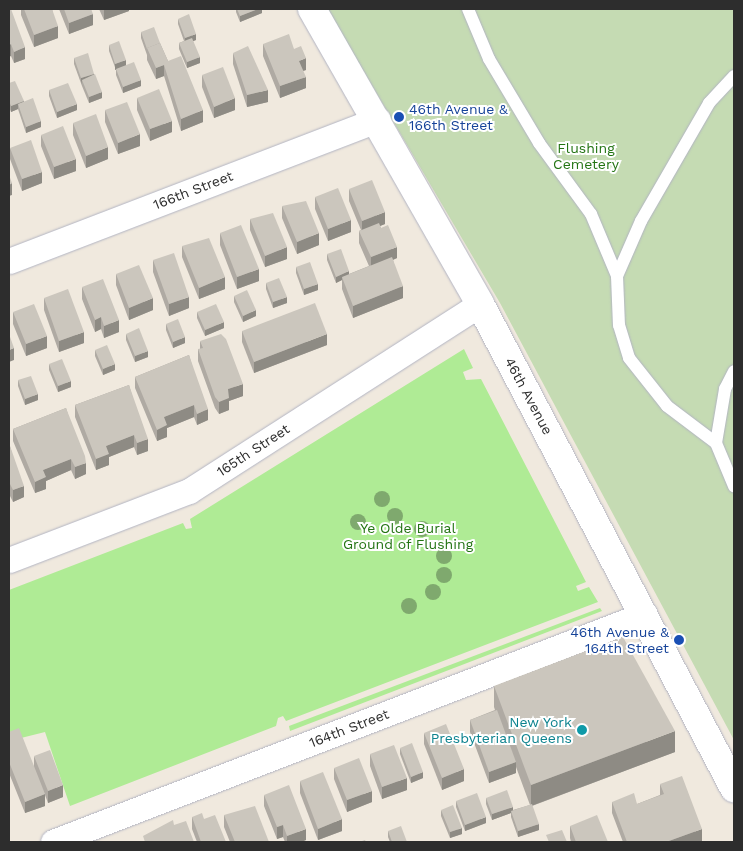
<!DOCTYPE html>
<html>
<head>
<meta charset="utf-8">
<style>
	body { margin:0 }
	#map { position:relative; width:743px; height:851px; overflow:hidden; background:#f0e9de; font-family:"Work Sans",sans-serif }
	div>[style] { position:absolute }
	.green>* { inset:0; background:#afeb95 }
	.cemetery>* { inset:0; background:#c5dbb3 }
	.roads { filter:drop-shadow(0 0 1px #b2b4c2) drop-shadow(0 0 1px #b2b4c2) }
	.lane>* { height:12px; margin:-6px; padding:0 6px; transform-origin:6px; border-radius:6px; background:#fff }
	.street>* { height:25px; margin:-12.5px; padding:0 12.5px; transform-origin:12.5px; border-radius:12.5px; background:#fff }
	.secondary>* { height:28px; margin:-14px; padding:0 14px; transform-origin:14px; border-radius:14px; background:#fff }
	.trees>* { width:16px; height:16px; margin:-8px; border-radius:50%; background:#7fa96e }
	.wall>* { inset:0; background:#afaaa3 }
	.shaded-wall>* { inset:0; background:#8e8b84 }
	.building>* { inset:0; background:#cbc6bd }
	.dots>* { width:14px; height:14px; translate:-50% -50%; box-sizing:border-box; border:2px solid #fff; border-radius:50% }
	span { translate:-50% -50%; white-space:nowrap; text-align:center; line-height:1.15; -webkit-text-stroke:4px #fff; paint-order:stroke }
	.transit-label { font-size:14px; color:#164399 }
	.left { translate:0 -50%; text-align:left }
	.right { translate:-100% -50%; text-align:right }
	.park-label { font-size:14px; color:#237413 }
	.street-label { font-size:14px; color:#2d2d2d }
	.culture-label { font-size:14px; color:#0d838f }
	.frame { position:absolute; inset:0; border:10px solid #2d2d2d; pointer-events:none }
</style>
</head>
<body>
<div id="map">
	<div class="green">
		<div style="clip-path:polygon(464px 349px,473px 368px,463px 372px,466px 380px,481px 379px,586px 582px,576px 586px,578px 591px,589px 587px,598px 602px,286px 721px,283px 716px,278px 718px,276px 726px,70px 806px,45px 732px,9px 741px,9px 590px,183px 523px,186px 529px,192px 528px,190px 519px)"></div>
		<div style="clip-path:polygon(600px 608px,602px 611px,290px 731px,289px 726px)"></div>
	</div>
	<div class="cemetery">
		<div style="clip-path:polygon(327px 9px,734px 9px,734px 740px,500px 303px)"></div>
	</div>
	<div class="roads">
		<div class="lane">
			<div style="left:468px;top:9px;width:54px;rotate:67.2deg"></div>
			<div style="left:489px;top:59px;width:98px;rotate:59.2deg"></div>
			<div style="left:539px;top:143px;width:88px;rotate:53.8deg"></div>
			<div style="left:591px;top:214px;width:67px;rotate:67.2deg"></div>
			<div style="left:617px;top:276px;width:49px;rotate:87.7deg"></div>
			<div style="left:619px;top:325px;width:34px;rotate:73deg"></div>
			<div style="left:629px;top:358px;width:61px;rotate:51.6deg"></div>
			<div style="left:667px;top:406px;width:61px;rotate:37.1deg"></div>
			<div style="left:716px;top:443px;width:47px;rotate:67.3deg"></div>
			<div style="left:617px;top:276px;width:60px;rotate:-66.4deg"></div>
			<div style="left:641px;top:221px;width:136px;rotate:-60deg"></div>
			<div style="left:709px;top:103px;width:37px;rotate:-47deg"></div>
			<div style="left:716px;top:443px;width:55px;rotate:-80.5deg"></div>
			<div style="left:725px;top:389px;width:20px;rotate:-63deg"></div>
		</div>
		<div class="street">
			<div style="left:9px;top:261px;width:395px;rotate:-21deg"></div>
			<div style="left:9px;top:560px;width:193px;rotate:-21deg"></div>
			<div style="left:189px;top:491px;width:346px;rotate:-32.7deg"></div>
			<div style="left:53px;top:842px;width:634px;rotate:-21.06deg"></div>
		</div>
		<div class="secondary">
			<div style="left:312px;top:9px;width:339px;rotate:60.3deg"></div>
			<div style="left:480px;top:304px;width:547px;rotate:62.31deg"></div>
		</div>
	</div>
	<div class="trees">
		<div style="left:382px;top:499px"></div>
		<div style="left:395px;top:516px"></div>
		<div style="left:358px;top:522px"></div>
		<div style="left:422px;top:529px"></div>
		<div style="left:444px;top:556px"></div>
		<div style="left:444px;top:575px"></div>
		<div style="left:433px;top:592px"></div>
		<div style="left:409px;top:606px"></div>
	</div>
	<div class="wall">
		<div style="clip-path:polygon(9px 9px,25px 59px,14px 63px,11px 56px)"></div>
		<div style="clip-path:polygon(21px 9px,52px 9px,58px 38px,34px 47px,21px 15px)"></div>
		<div style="clip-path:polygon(59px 9px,91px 9px,93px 25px,69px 34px)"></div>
		<div style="clip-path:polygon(99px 9px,129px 9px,129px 11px,104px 20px)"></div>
		<div style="clip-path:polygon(236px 9px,262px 9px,262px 13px,240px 22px,236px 12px)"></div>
		<div style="clip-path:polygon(178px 19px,196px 40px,193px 41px,200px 63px,187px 68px,179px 49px,179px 43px,184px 41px,178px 24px)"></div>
		<div style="clip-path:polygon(141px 32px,160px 43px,168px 61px,203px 122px,181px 131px,164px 76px,156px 79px,147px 60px,147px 55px,141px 38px)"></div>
		<div style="clip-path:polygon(263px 44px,294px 49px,306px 70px,303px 71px,306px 88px,280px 98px,263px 56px)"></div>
		<div style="clip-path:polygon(109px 45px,126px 65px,141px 86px,123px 93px,116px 75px,116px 70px,109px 51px)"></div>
		<div style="clip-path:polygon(233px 53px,268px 102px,247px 107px,233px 64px)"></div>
		<div style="clip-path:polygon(74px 58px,94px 74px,102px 98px,89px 103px,82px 86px,74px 64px)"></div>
		<div style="clip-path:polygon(202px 75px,235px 110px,214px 118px,202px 87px)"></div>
		<div style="clip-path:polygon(9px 83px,24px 102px,41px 127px,26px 133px,18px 109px,11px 112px,9px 107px)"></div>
		<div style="clip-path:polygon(49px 90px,77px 110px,57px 118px,49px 96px)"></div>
		<div style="clip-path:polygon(137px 98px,172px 132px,150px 141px,137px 110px)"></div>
		<div style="clip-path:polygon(105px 110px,140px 146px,118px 154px,105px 122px)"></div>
		<div style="clip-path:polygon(73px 123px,108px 159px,86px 168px,73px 135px)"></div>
		<div style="clip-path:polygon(41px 135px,76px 171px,54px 179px,41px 146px)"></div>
		<div style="clip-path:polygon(10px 148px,42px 183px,22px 191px,10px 159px)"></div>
		<div style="clip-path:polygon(349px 189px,385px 224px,380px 226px,397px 258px,393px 260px,403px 298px,353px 318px,342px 289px,342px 280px,336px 283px,327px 260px,327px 254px,349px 274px,369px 266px,359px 243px,359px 231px,361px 230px,349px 201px)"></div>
		<div style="clip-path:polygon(315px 197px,351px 232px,328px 241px,315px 209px)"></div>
		<div style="clip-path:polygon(282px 206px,319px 245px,297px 254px,282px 218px)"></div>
		<div style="clip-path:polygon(250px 219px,287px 259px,265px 267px,250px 230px)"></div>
		<div style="clip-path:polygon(220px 233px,259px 281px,237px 289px,220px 245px)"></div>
		<div style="clip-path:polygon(182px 246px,225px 289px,199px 299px,182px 257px)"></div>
		<div style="clip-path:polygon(153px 260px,189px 308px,169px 316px,153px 272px)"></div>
		<div style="clip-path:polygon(296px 267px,318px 290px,304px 295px,296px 273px)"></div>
		<div style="clip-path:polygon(116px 274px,153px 310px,129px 320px,116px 285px)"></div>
		<div style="clip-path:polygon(266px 283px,287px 303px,273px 308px,266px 289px)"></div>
		<div style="clip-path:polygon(82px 287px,119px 332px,104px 338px,101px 329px,95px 332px,82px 299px)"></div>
		<div style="clip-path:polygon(234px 296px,256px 316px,243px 322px,234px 302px)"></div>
		<div style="clip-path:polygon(44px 298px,84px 343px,59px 352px,44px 310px)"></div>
		<div style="clip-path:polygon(13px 312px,47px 348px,26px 356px,13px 324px)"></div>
		<div style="clip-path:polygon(197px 312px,224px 328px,205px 336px,197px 318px)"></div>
		<div style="clip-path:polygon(166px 324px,185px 343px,173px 348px,166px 330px)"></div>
		<div style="clip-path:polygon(242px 331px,327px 345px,254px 373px,242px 342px)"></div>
		<div style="clip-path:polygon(126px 334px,148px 357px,135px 362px,126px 340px)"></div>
		<div style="clip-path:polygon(200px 341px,243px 396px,229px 401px,229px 410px,219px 414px,215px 408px,198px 361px,198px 349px,200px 349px)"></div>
		<div style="clip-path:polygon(95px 350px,115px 370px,103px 375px,95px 356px)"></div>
		<div style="clip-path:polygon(189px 355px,208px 420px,197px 425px,194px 417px,167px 428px,167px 437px,157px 441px,135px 388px,135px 377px)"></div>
		<div style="clip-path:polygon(49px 364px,71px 387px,58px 392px,49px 370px)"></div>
		<div style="clip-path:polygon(18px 380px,38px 400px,25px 405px,18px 386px)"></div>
		<div style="clip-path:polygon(129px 385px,148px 451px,137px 455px,134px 447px,109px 457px,109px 465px,96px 470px,75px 417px,75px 405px)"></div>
		<div style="clip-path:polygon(66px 408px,86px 474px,75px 479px,71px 470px,46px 481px,46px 489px,35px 493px,13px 441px,13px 429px)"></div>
		<div style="clip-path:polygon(9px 443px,24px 497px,13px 502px,9px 494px)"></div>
		<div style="clip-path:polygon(494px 686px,675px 752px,532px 806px,539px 830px,518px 837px,511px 817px,511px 813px,492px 820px,486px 804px,486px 798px,513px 810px,530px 805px,516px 767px,516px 773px,489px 783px,470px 732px,470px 720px,495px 710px,494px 707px)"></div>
		<div style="clip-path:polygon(9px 732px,34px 767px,34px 756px,63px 797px,48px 803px,45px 795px,45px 806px,25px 813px,9px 773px)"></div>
		<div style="clip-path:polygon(424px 733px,464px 781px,442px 790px,424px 744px)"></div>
		<div style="clip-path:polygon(400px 748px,423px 778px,411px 783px,400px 754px)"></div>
		<div style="clip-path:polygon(370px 754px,407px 790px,382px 799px,370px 766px)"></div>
		<div style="clip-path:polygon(334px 768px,372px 802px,347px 812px,334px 779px)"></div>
		<div style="clip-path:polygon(300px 781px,342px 831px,318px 840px,300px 793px)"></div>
		<div style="clip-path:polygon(660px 784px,702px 841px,698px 842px,623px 842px,612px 813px,612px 802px,637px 804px,660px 795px)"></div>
		<div style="clip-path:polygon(264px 795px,306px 840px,301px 842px,285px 842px,283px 837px,277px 839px,264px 806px)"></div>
		<div style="clip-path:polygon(456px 801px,486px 823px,465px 831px,456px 807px)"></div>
		<div style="clip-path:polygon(441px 810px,462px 834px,450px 838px,441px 816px)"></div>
		<div style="clip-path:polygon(224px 815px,269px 842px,230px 842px,224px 827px)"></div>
		<div style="clip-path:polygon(192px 817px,204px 819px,226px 842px,197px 842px,192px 829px)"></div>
		<div style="clip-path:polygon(570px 826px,608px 842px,571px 842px,570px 838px)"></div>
		<div style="clip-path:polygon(388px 831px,407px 842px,390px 842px,388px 837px)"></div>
	</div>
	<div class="shaded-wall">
		<div style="clip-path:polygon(104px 9px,129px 9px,129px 11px,104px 20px)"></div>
		<div style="clip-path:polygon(258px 9px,262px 9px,262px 13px,240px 22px,240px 16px)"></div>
		<div style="clip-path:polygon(93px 14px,93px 25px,69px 34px,69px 23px)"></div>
		<div style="clip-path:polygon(58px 26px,58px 38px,34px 47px,34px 35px)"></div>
		<div style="clip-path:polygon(196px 34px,196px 40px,185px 44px,185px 38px)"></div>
		<div style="clip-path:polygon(11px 44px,11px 56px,9px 57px,9px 45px)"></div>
		<div style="clip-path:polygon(25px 47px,25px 59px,14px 63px,14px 52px)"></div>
		<div style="clip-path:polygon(200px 57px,200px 63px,187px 68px,187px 62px)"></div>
		<div style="clip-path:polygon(306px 58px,306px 70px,299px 72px,299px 61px)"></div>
		<div style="clip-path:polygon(126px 60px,126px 66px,115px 70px,115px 64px)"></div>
		<div style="clip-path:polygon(164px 65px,164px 76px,156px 79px,156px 68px)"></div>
		<div style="clip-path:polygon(94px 74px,94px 80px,82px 80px,81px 84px,81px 78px)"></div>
		<div style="clip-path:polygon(306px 77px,306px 88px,280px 98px,280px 86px)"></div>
		<div style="clip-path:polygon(141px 80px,141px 86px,123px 93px,123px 87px)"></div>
		<div style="clip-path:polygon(268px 90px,268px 102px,247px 107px,247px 95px)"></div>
		<div style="clip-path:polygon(102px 92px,102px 98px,89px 103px,89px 97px)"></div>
		<div style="clip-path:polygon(235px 98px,235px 110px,214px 118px,214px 107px)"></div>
		<div style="clip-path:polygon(24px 101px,24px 107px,18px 104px,18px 109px,11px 112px,11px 106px)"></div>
		<div style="clip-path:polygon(77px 104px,77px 110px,57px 118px,57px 112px)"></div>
		<div style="clip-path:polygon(203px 110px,203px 122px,181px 131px,181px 119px)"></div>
		<div style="clip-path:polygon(41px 121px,41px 127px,26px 133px,26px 127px)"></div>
		<div style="clip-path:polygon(172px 121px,172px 132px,150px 141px,150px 129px)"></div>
		<div style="clip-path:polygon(140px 134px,140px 146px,118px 154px,118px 143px)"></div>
		<div style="clip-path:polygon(108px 147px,108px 159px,86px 168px,86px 156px)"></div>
		<div style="clip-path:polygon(76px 159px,76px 171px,54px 179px,54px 167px)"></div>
		<div style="clip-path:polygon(42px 172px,42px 183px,22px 191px,22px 179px)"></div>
		<div style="clip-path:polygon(12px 183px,12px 195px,9px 196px,9px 185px)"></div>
		<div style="clip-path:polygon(385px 212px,385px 224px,362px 233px,362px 221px)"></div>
		<div style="clip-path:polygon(351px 220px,351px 232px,328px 241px,328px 229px)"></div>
		<div style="clip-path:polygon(319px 233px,319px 245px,297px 254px,297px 242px)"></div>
		<div style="clip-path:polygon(287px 247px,287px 259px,265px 267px,265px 256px)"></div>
		<div style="clip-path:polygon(397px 247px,397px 258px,371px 269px,371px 257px)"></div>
		<div style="clip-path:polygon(259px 269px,259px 281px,237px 289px,237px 277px)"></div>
		<div style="clip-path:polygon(349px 271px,349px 277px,342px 277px,342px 280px,336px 283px,336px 277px)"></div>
		<div style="clip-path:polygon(225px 277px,225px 289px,199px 299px,199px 288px)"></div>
		<div style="clip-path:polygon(318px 284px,318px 290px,304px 295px,304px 289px)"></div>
		<div style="clip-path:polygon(403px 286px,403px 298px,353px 318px,353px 306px)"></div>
		<div style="clip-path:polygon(189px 297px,189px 308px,169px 316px,169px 304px)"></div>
		<div style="clip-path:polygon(287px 297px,287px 303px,273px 308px,273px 302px)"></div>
		<div style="clip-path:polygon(153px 298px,153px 310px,129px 320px,129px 308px)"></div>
		<div style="clip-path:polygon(256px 310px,256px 316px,243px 322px,243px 316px)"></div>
		<div style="clip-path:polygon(101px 317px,101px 329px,95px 332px,95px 320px)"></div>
		<div style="clip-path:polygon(119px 320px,119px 332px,104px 338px,104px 326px)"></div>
		<div style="clip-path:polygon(224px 322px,224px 328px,205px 336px,205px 330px)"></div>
		<div style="clip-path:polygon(84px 332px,84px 343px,59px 352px,59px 341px)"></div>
		<div style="clip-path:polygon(327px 334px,327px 345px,254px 373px,254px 362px)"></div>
		<div style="clip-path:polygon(47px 336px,47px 348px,26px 356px,26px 344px)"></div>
		<div style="clip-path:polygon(185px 337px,185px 343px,173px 348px,173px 342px)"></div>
		<div style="clip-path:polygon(14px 348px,14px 360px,9px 362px,9px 350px)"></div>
		<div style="clip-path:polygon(148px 351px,148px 357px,135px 362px,135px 356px)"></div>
		<div style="clip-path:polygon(115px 364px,115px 370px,103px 375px,103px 369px)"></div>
		<div style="clip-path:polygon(71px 381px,71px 387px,58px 392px,58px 386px)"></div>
		<div style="clip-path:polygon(243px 384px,243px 396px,229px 401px,229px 410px,219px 414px,219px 402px,228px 389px)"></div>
		<div style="clip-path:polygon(38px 394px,38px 400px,25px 405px,25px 399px)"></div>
		<div style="clip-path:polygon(194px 405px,194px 417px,167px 428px,167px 437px,157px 441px,157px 430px,164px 417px)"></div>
		<div style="clip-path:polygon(208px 409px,208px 420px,197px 425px,197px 414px)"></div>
		<div style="clip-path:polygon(134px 435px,134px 447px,109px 457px,109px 465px,96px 470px,96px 459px,106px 446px)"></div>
		<div style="clip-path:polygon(148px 439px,148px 451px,137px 455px,137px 443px)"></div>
		<div style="clip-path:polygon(71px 459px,71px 470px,46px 481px,46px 489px,35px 493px,35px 482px,43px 470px)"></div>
		<div style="clip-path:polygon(86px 463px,86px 474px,75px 479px,75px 467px)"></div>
		<div style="clip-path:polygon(24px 486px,24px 497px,13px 502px,13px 490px)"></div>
		<div style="clip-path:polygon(675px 731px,675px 752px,531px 806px,531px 785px)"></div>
		<div style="clip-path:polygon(516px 762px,516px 773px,489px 783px,489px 772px)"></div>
		<div style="clip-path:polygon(464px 769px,464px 781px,442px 790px,442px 778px)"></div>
		<div style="clip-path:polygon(423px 772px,423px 778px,411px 783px,411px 777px)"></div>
		<div style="clip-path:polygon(407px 778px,407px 790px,382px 799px,382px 787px)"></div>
		<div style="clip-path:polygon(63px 785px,63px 797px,48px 803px,48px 791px)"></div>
		<div style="clip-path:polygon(372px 791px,372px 802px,347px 812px,347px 800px)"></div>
		<div style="clip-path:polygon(45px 794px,45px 806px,25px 813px,25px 802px)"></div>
		<div style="clip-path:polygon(513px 807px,513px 813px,511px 811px,511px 813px,492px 820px,492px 814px)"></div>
		<div style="clip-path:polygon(486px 817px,486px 823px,465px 831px,465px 825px)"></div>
		<div style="clip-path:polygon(342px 819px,342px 831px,318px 840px,318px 829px)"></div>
		<div style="clip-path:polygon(539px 824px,539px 830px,518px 837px,518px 831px)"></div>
		<div style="clip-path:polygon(283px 825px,283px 837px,277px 839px,277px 827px)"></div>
		<div style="clip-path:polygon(462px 828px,462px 834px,450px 838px,450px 832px)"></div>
		<div style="clip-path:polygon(306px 829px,306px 840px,301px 842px,287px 842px,287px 836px)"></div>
		<div style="clip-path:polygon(702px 829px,702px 841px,698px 842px,666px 842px)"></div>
	</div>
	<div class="building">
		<div style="clip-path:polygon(9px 9px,11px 9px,25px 47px,14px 52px,11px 44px,9px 45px)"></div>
		<div style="clip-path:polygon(24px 9px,52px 9px,58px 26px,34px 35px)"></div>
		<div style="clip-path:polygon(64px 9px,91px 9px,93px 14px,69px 23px)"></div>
		<div style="clip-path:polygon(237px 9px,258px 9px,240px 16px)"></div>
		<div style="clip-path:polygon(189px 14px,196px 34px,185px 38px,178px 19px)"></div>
		<div style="clip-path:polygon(154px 27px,160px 43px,147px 48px,147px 49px,141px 32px)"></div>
		<div style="clip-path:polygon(289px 34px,294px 49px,301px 46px,306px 58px,299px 61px,306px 77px,280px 86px,263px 44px)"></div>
		<div style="clip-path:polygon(192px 38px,200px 57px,187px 62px,179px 43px)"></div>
		<div style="clip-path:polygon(119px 41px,126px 60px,115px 64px,109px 45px)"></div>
		<div style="clip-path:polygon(160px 43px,168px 61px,181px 56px,203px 110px,181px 119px,164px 65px,156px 68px,147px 48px)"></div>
		<div style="clip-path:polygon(248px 46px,268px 90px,247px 95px,233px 53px)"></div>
		<div style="clip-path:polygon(88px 53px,94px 74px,81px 78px,74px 58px)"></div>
		<div style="clip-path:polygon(134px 62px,141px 80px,123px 87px,116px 69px)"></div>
		<div style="clip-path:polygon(223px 67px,235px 98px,214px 107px,202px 75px)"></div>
		<div style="clip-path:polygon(95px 74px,102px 92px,89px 97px,82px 80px)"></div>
		<div style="clip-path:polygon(15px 81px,24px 101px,11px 106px,9px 101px,9px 83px)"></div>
		<div style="clip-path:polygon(68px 83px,77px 104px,57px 112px,49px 90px)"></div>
		<div style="clip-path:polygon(159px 89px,172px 121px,150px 129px,137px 98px)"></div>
		<div style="clip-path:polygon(33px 98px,41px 121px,26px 127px,18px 104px)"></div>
		<div style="clip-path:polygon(127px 102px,140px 134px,118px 143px,105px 110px)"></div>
		<div style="clip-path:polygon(96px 114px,108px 147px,86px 156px,73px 123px)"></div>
		<div style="clip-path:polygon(63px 126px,76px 159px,54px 167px,41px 135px)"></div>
		<div style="clip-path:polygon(31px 140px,42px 172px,22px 179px,10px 148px)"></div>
		<div style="clip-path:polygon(9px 175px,12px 183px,9px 185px)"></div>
		<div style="clip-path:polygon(372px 180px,385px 212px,362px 221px,349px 189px)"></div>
		<div style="clip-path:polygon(338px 188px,351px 220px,328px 229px,315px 197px)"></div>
		<div style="clip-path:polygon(306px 201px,319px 233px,297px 242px,282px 206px)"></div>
		<div style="clip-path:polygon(273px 213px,287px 247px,265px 256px,250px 219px)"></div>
		<div style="clip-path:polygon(379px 223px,381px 228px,388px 225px,397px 247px,371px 257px,359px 231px)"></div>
		<div style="clip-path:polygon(241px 225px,259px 269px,237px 277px,220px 233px)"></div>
		<div style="clip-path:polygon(209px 238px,225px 277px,199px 288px,182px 246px)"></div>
		<div style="clip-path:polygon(341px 249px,349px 271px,336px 277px,327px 254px)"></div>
		<div style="clip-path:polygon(174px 253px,189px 297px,169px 304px,153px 260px)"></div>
		<div style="clip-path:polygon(392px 257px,403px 286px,353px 306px,342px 277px)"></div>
		<div style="clip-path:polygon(310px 262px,318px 284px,304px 289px,296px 267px)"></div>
		<div style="clip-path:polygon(139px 265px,153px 298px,129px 308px,116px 274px)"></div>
		<div style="clip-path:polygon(279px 278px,287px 297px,273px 302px,266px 283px)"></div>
		<div style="clip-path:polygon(103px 279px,119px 320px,104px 326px,101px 317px,95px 320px,82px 287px)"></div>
		<div style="clip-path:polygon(68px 289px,84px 332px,59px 341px,44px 298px)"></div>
		<div style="clip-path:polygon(247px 290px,256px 310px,243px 316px,234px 296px)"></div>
		<div style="clip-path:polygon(315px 303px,327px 334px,254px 362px,242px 331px)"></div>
		<div style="clip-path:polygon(34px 304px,47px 336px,26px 344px,13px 312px)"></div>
		<div style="clip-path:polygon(216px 304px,224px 322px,205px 330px,197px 312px)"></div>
		<div style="clip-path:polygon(178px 319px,185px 337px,173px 342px,166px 324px)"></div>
		<div style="clip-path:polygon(139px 328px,148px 351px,135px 356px,126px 334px)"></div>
		<div style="clip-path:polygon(9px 334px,14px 348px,9px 350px)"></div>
		<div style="clip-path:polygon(221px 334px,226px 339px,243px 384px,228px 389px,229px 398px,219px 402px,215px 397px,198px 349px,203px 348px,200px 341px)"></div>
		<div style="clip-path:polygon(107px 345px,115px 364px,103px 369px,95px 350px)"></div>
		<div style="clip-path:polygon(189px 355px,208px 409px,197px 414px,194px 405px,164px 417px,167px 425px,157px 430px,135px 377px)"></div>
		<div style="clip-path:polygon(62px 359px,71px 381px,58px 386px,49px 364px)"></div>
		<div style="clip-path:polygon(31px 376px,38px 394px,25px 399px,18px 380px)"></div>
		<div style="clip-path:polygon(129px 385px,148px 439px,137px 443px,134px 435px,106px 446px,109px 454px,96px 459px,75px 405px)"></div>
		<div style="clip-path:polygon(66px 408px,85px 456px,86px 463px,75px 467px,71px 459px,43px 470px,46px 477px,35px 482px,13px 429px)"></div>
		<div style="clip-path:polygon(9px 443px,24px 486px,13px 490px,9px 482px)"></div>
		<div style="clip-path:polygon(623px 637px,675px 731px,531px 785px,494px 686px)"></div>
		<div style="clip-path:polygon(497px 710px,516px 762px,489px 772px,470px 720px)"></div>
		<div style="clip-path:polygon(446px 724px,464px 769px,442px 778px,424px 733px)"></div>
		<div style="clip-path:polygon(19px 728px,45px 794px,25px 802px,9px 762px,9px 732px)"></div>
		<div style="clip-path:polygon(412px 743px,423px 772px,411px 777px,400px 748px)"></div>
		<div style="clip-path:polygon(394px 745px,407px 778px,382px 787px,370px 754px)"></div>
		<div style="clip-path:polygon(50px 750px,63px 785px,48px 791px,34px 756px)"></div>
		<div style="clip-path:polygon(359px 758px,372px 791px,347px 800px,334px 768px)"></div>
		<div style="clip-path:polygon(323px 772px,342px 819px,318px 829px,300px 781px)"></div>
		<div style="clip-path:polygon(682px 776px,702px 829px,666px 842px,627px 842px,612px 802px,634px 793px,637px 804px,664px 794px,660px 784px)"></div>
		<div style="clip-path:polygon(289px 785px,306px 829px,287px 836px,283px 825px,277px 827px,264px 795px)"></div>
		<div style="clip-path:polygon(507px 790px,513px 807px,492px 814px,486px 798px)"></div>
		<div style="clip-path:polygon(477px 793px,486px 817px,465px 825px,456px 801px)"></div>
		<div style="clip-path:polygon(532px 804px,539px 824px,518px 831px,511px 811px)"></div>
		<div style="clip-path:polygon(453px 805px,462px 828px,450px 832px,441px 810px)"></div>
		<div style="clip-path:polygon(255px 806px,269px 842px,235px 842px,224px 815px)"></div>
		<div style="clip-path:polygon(202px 813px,204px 819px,215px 815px,226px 842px,201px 842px,192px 817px)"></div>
		<div style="clip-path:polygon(597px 815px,608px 842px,576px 842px,570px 826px)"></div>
		<div style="clip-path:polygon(173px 820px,174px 825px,186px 821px,194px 842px,145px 842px,143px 836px)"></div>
		<div style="clip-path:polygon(401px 826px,407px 842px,392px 842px,388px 831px)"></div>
		<div style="clip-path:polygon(562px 830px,567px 842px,549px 842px,546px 835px)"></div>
		<div style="clip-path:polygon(365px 840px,366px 842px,359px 842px)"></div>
	</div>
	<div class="dots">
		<div style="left:399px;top:117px;background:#1a4fb4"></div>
		<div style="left:679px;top:640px;background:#1a4fb4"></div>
		<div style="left:582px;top:730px;background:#0f9aa8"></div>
	</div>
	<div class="transit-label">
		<span class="left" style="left:409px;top:117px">46th Avenue &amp;<br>166th Street</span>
		<span class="right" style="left:669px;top:640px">46th Avenue &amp;<br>164th Street</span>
	</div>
	<div class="park-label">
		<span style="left:586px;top:156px">Flushing<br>Cemetery</span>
		<span style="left:408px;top:536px">Ye Olde Burial<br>Ground of Flushing</span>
	</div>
	<div class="street-label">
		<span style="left:193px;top:190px;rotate:-21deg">166th Street</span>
		<span style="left:529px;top:396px;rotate:62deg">46th Avenue</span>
		<span style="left:253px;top:450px;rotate:-33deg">165th Street</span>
		<span style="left:349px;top:728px;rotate:-21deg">164th Street</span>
	</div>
	<div class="culture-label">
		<span class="right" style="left:572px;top:730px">New York<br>Presbyterian Queens</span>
	</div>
	<div class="frame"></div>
</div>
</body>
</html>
